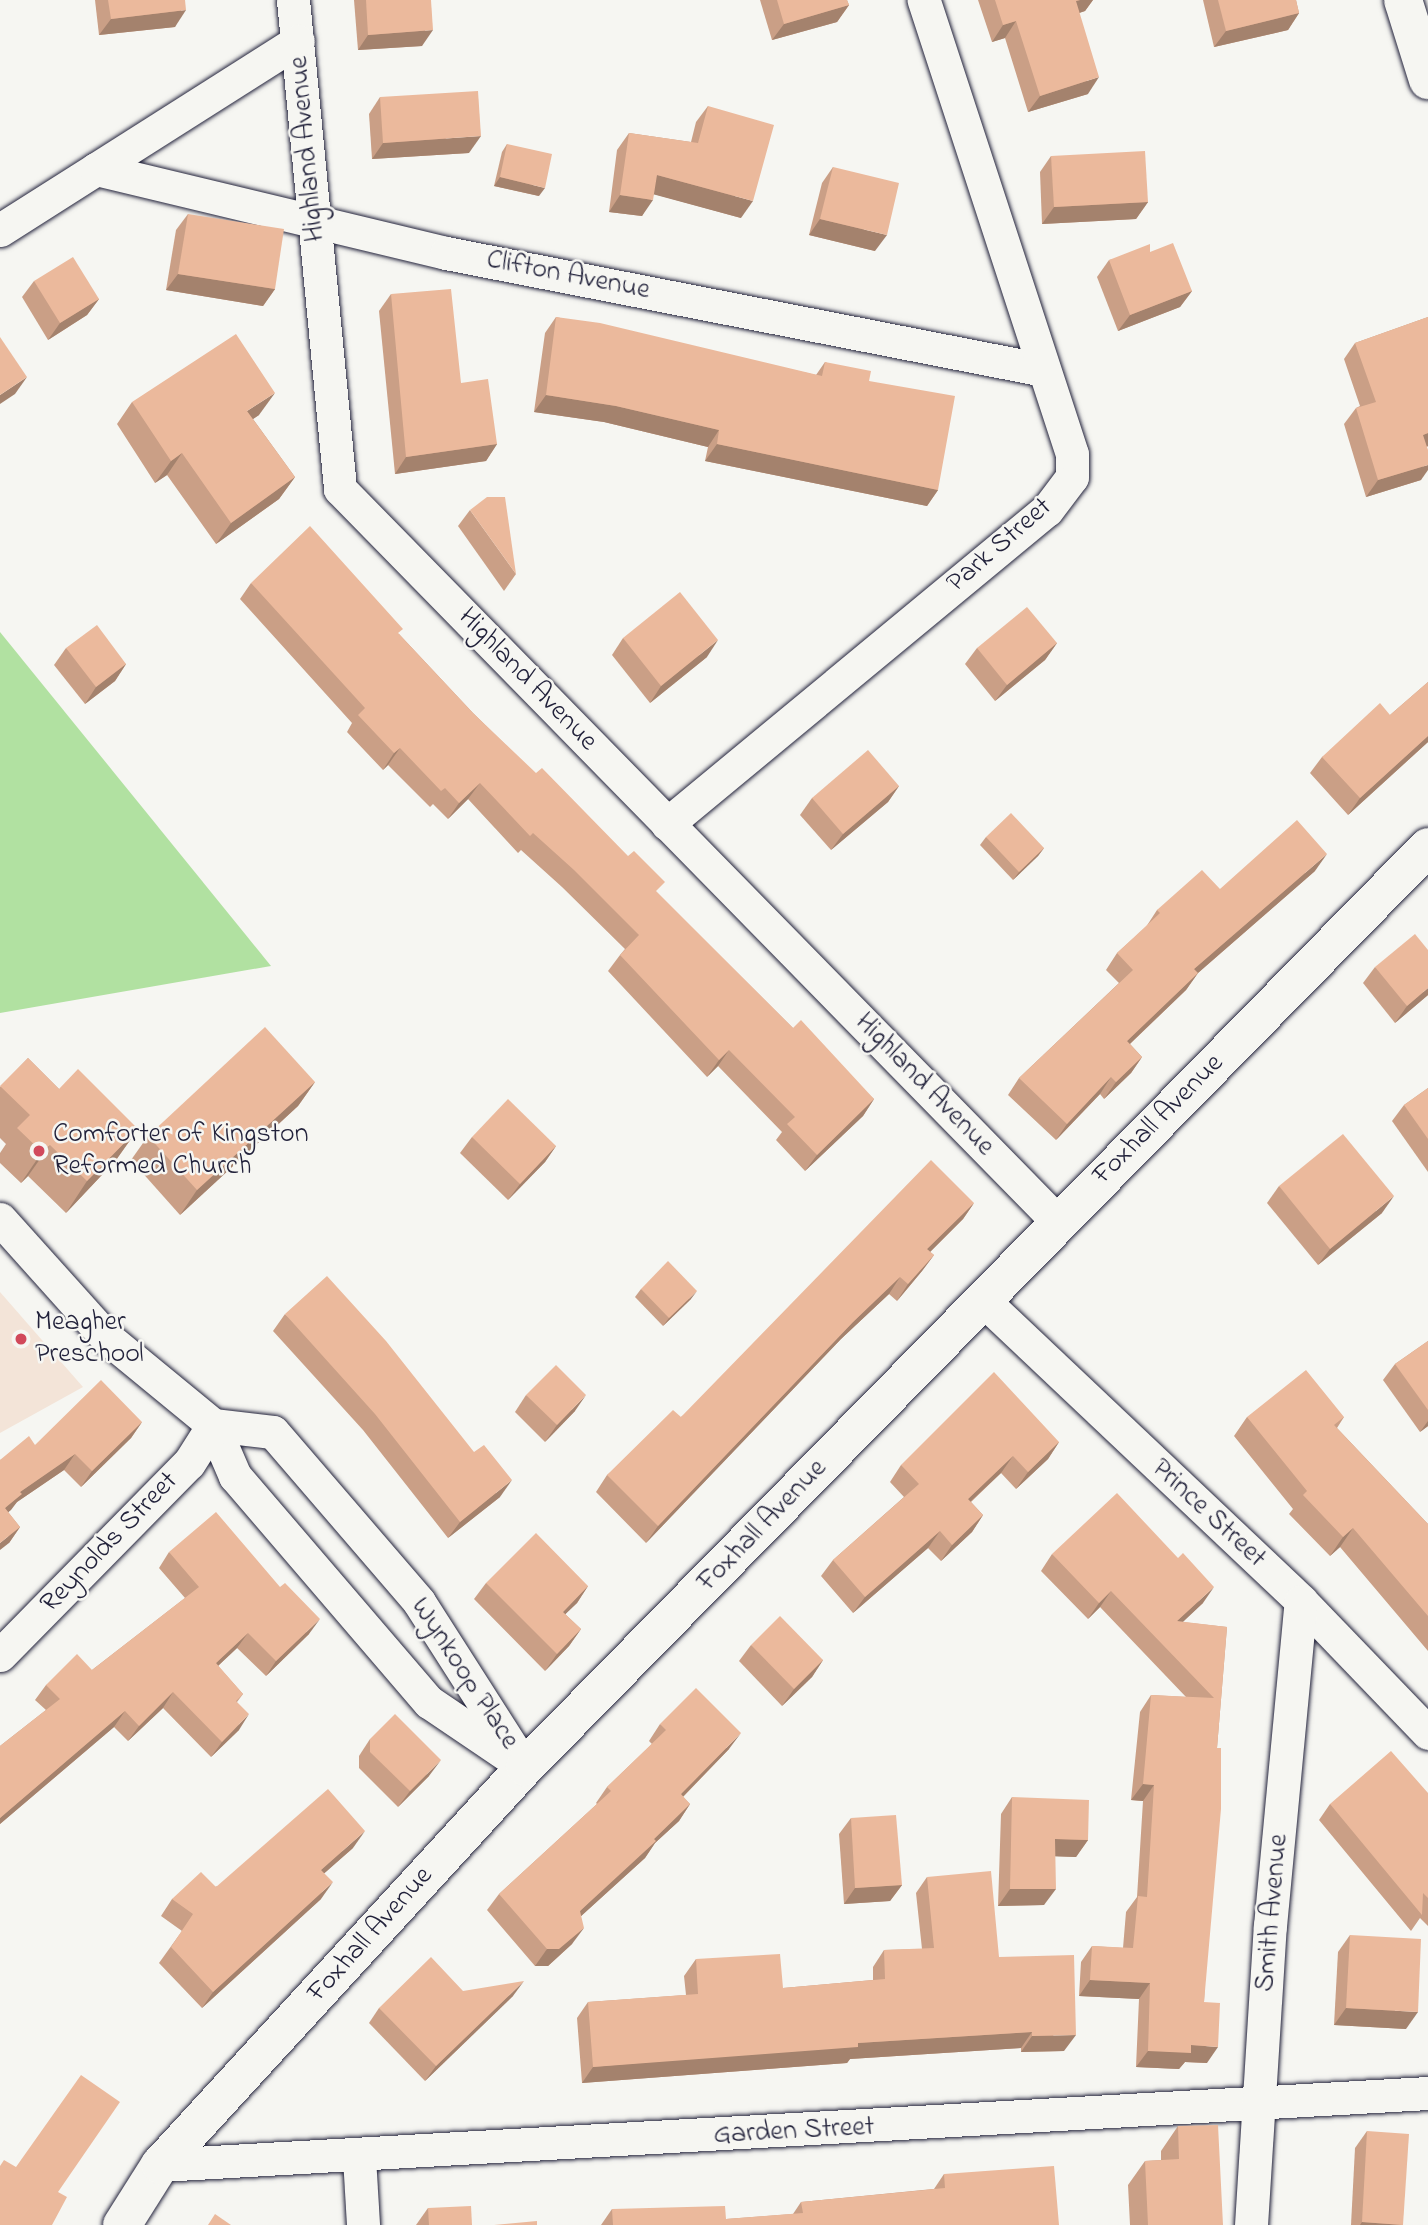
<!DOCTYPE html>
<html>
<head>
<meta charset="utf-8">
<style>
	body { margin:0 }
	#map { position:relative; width:1428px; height:2225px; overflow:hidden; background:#f6f6f2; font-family:"Indie Flower",sans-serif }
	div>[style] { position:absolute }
	.built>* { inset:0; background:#f3e4d8 }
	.green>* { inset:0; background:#b1e1a1 }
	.roads { filter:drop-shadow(0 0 2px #22223b) drop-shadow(0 0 2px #22223b) }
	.minor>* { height:33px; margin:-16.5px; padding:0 16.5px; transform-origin:16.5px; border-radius:16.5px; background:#f6f6f2 }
	.tertiary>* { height:38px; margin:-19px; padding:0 19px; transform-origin:19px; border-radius:19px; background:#f6f6f2 }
	.wall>* { inset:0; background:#ca9f86 }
	.shaded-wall>* { inset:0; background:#a4826d }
	.building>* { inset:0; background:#ebb99c }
	.dots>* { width:19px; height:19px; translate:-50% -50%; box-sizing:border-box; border:4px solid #f6f6f2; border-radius:50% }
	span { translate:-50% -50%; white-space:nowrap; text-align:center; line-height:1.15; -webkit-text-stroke:5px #f6f6f2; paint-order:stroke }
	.street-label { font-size:28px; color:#22223b }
	.poi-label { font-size:28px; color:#22223b }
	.left { translate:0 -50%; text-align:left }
</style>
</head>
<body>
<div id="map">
	<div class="built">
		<div style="clip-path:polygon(0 1292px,83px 1387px,0 1433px)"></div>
	</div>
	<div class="green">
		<div style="clip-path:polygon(0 632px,271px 966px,0 1013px)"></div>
	</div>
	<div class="roads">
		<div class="minor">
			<div style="left:293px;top:0;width:491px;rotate:84.5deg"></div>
			<div style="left:340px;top:489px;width:1026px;rotate:45.59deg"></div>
			<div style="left:96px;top:169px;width:239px;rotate:-32.4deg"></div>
			<div style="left:0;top:230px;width:114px;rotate:-32.4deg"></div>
			<div style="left:96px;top:169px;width:360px;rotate:13.5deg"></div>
			<div style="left:446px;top:253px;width:609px;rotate:11.07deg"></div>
			<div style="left:667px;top:824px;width:493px;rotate:-39.6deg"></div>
			<div style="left:1047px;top:510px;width:41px;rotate:-52.9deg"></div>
			<div style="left:1072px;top:477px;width:23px;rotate:-90deg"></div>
			<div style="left:1072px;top:454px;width:478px;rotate:-108.1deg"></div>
			<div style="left:0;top:1219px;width:159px;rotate:48.1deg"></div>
			<div style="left:106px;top:1337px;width:139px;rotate:39.4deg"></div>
			<div style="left:213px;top:1425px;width:56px;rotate:66.7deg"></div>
			<div style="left:235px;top:1476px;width:298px;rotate:49.4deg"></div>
			<div style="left:429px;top:1702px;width:116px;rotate:34.1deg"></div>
			<div style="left:983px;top:1300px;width:438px;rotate:43.4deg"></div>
			<div style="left:1301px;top:1601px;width:183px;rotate:46.1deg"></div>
			<div style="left:213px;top:1425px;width:60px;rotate:6.7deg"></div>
			<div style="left:273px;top:1432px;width:224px;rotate:49.3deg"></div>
			<div style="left:419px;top:1602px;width:182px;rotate:57.4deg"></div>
			<div style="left:0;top:1655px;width:269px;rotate:-45.5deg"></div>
			<div style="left:189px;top:1463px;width:45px;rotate:-57.7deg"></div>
			<div style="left:359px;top:2157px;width:68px;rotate:86.6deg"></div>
			<div style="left:160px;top:2165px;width:1270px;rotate:-3.25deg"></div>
			<div style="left:1251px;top:2225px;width:300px;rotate:-86.4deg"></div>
			<div style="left:1270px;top:1926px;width:326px;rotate:-84.6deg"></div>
		</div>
		<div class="tertiary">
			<div style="left:1403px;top:0;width:84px;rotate:72.6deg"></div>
			<div style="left:122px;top:2225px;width:71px;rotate:-57.7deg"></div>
			<div style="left:160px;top:2165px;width:540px;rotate:-47.48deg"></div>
			<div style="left:525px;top:1767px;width:1289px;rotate:-45.53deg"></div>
		</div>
	</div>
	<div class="wall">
		<div style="clip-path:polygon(95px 0,185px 0,175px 27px,99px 35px)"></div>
		<div style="clip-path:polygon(354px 0,431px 0,422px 46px,358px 50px)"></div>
		<div style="clip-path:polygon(760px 0,847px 0,849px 5px,837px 22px,772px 40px)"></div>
		<div style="clip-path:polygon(978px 0,1093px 0,1085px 11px,1079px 13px,1088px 94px,1028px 112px,1005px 38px,992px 42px)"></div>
		<div style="clip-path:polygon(1203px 0,1296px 0,1299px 13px,1288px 30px,1214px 47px)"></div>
		<div style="clip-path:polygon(380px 97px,469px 153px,372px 159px,369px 114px)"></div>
		<div style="clip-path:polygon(708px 106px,741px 218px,654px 194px,642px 216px,609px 212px,617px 150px,629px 133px,691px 142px,696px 122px)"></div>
		<div style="clip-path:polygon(507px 144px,539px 196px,494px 186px,502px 152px)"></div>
		<div style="clip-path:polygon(1051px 156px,1148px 202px,1136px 219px,1042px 224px,1040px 172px)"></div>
		<div style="clip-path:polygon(833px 167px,875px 251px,809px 235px,822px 183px)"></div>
		<div style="clip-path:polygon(188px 214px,275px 289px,263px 306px,166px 290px,176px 230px)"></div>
		<div style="clip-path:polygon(1150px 252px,1192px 291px,1180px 307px,1118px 331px,1097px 277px,1109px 260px)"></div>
		<div style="clip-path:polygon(34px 281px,99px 299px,87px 315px,48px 340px,22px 297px)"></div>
		<div style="clip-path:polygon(391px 294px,461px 383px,497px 444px,486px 461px,395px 474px,379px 311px)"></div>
		<div style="clip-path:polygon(556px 317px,816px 375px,825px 362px,869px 381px,938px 490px,927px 506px,705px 461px,708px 447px,604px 422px,534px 412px,545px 333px)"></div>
		<div style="clip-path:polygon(1428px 317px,1428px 446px,1427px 447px,1421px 480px,1366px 497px,1344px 424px,1356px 408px,1360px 406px,1344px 359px,1355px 343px)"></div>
		<div style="clip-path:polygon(132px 402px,259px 415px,253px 419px,295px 477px,279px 499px,216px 544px,167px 475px,155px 483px,117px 424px)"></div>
		<div style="clip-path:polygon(470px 510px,516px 574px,504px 591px,458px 526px)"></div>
		<div style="clip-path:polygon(251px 583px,399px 634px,473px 713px,657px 893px,793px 1028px,874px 1099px,863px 1116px,805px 1171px,776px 1140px,782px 1132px,718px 1066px,707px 1077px,608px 971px,620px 955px,625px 949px,562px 887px,521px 850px,518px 853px,468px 799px,448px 819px,433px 804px,430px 807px,388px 765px,383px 770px,347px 732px,352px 723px,240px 599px)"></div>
		<div style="clip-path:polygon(623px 638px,707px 657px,650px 703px,612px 655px)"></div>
		<div style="clip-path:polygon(1057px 643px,1045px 660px,995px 701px,965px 664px,977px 648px)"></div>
		<div style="clip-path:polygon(66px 648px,126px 664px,115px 681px,85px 704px,54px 665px)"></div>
		<div style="clip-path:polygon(1428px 682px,1428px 742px,1348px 815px,1310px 773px,1322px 757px,1390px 715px)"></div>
		<div style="clip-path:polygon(899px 786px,888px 802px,831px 850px,800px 815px,812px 798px)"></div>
		<div style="clip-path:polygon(986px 837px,1044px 848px,1038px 856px,1013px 880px,980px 845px)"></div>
		<div style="clip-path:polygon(1315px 871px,1198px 973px,1186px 990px,1130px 1044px,1142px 1057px,1131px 1073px,1104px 1099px,1100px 1094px,1056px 1140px,1008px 1095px,1019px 1078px,1119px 983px,1106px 970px,1117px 953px,1146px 927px,1157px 910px,1220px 889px)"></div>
		<div style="clip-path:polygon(1375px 967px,1428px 995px,1395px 1023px,1363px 983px)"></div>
		<div style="clip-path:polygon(28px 1058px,59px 1089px,138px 1129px,116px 1160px,66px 1213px,28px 1176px,21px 1183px,0 1163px,0 1153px,6px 1144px,0 1138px,0 1087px)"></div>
		<div style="clip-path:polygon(315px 1082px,298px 1106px,180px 1215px,131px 1160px,148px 1136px)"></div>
		<div style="clip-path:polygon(1428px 1088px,1428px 1172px,1392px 1121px,1404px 1105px)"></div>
		<div style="clip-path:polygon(472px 1137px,556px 1146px,545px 1162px,508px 1200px,460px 1153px)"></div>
		<div style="clip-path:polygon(1279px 1186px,1382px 1213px,1318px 1265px,1267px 1203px)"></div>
		<div style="clip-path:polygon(974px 1203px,963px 1219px,930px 1252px,934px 1255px,922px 1271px,897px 1301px,889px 1294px,841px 1339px,646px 1543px,596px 1492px,607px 1475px,681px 1417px)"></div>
		<div style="clip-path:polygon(641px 1289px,691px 1299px,663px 1326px,635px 1297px)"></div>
		<div style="clip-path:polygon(285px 1314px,500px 1497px,448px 1538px,363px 1430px,273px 1331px)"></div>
		<div style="clip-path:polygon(1428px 1341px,1428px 1426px,1420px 1432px,1383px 1380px,1395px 1364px)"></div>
		<div style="clip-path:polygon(526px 1395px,575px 1411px,545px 1442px,515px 1412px)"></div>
		<div style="clip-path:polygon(1247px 1417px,1344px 1417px,1337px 1428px,1428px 1524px,1428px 1651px,1340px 1547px,1330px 1556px,1289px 1514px,1293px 1509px,1234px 1436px)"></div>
		<div style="clip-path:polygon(142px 1422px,131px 1438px,81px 1487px,64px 1470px,17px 1502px,8px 1512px,20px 1527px,9px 1543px,0 1460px,35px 1445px)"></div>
		<div style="clip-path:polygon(1059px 1442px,1048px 1459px,1016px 1489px,1001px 1473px,971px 1502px,983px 1515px,972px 1532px,941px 1561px,928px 1548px,853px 1613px,821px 1576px,833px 1560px,904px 1497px,890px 1482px,901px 1465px)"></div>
		<div style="clip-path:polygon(169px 1552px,309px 1634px,266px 1676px,237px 1648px,218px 1666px,243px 1694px,237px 1702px,239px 1730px,211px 1757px,163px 1708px,128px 1741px,114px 1727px,0 1824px,0 1746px,46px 1710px,35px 1700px,46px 1685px,92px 1670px,185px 1598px,159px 1568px)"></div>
		<div style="clip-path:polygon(1052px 1554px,1203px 1603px,1182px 1622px,1227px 1627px,1217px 1748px,1204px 2002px,1207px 2063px,1185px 2062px,1179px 2069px,1136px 2067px,1139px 1999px,1079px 1996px,1081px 1962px,1092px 1946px,1123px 1948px,1126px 1912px,1137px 1897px,1143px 1801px,1131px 1800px,1140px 1712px,1151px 1695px,1186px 1697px,1100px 1607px,1088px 1619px,1041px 1571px)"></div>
		<div style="clip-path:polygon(486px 1583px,588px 1586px,577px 1603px,565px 1614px,581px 1629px,569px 1646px,545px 1671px,474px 1599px)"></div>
		<div style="clip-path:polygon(751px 1645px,823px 1660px,812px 1677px,782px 1706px,739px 1661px)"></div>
		<div style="clip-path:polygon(660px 1724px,729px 1749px,683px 1797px,690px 1804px,679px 1821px,655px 1843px,645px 1858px,581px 1916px,572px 1944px,548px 1966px,535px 1966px,487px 1910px,499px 1894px,597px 1804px,596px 1803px,607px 1787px,652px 1744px,649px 1741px)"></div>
		<div style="clip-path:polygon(370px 1739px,429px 1776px,398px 1807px,359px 1768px,359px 1756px)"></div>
		<div style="clip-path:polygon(1428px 1793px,1428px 1926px,1420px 1918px,1411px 1931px,1319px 1820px,1330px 1804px)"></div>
		<div style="clip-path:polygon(1012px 1797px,1088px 1840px,1076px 1857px,1055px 1856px,1044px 1905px,998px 1906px,1001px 1814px)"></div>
		<div style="clip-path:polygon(851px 1818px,902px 1885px,890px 1901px,844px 1904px,839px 1834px)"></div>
		<div style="clip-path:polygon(353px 1848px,324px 1873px,321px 1899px,202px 2008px,159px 1963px,182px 1931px,161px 1916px,172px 1899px)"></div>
		<div style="clip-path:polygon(927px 1877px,999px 1957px,1064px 2051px,1021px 2052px,1021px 2048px,850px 2059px,847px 2063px,582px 2083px,577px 2018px,588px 2002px,686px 1995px,684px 1976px,696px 1959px,783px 1988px,873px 1980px,873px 1967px,884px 1950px,922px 1949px,916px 1893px)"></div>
		<div style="clip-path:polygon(1350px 1935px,1406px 2029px,1334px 2025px,1338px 1952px)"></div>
		<div style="clip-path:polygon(463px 1991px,513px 1996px,425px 2081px,369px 2023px,379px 2008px)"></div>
		<div style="clip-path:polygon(1178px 2126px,1223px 2225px,1130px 2225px,1128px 2185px,1145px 2161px,1161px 2160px,1161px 2151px)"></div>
		<div style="clip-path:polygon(1367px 2131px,1403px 2225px,1351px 2225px,1355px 2148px)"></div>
		<div style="clip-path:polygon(944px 2174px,1059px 2225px,601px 2225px,612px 2209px,726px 2219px,793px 2214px,801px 2202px,934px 2189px)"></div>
		<div style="clip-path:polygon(428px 2208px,472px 2225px,416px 2225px)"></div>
	</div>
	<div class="shaded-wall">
		<div style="clip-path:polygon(1080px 0,1093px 0,1085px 11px,1064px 18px,1076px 1px)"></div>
		<div style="clip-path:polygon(849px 5px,837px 22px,772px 40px,784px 24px)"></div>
		<div style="clip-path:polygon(186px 10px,175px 27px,99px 35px,111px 19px)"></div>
		<div style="clip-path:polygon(1299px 13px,1288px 30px,1214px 47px,1226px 31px)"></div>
		<div style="clip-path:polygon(1016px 21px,1005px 38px,992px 42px,1003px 25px)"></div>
		<div style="clip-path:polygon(433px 30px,422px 46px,358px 50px,368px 35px)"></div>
		<div style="clip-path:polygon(1099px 77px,1088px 94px,1028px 112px,1040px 96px)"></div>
		<div style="clip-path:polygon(481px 136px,469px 153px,372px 159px,383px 143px)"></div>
		<div style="clip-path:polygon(657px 175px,753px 201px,741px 218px,645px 192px)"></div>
		<div style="clip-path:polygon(500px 177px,545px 188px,539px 196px,494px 186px)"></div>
		<div style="clip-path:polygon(620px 195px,653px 200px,642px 216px,609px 212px)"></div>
		<div style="clip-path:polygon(1148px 202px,1136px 219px,1042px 224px,1054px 207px)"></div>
		<div style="clip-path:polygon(820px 219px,887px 235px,875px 251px,809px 235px)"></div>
		<div style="clip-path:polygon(178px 274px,275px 289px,263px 306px,166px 290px)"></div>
		<div style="clip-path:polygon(1192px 291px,1180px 307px,1118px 331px,1130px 315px)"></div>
		<div style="clip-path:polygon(99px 299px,87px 315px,48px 340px,60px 323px)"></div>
		<div style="clip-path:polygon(27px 377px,15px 394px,0 404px,0 395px)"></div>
		<div style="clip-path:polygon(275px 393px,259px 415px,232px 433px,247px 411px)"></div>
		<div style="clip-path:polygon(546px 395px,616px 406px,719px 430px,708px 447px,604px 422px,534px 412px)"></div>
		<div style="clip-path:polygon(1428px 433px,1428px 446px,1412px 451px,1423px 435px)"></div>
		<div style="clip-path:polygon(497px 444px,486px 461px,395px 474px,406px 457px)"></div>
		<div style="clip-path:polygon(717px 444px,938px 490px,927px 506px,705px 461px)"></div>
		<div style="clip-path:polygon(182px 453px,167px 475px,155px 483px,171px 461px)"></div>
		<div style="clip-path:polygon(1428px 465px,1428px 470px,1421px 480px,1366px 497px,1378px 480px)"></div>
		<div style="clip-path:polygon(295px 477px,279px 499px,216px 544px,231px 523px)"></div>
		<div style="clip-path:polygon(718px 640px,707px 657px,650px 703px,661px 686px)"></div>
		<div style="clip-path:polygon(1057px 643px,1045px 660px,995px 701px,1007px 685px)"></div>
		<div style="clip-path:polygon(126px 664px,115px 681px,85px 704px,96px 687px)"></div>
		<div style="clip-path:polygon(1428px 736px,1428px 742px,1348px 815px,1360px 798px)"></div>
		<div style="clip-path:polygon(400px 748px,388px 765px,383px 770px,394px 753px)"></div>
		<div style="clip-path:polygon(480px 783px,468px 799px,448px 819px,459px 803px)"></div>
		<div style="clip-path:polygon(899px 786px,888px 802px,831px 850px,843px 834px)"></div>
		<div style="clip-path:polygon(1044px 848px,1038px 856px,1013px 880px,1019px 872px)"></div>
		<div style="clip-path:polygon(1327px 854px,1315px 871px,1183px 986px,1194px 969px)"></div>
		<div style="clip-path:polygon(1198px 973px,1186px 990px,1115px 1058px,1127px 1041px)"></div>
		<div style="clip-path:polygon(1428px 988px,1428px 995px,1395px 1023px,1407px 1006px)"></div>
		<div style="clip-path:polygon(729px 1050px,718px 1066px,707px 1077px,719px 1060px)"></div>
		<div style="clip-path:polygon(1142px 1057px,1131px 1073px,1104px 1099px,1116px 1082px)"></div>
		<div style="clip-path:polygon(1111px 1077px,1100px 1094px,1056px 1140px,1067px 1124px)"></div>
		<div style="clip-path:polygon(315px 1082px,298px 1106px,180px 1215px,197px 1190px)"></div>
		<div style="clip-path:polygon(874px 1099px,863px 1116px,805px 1171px,817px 1155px)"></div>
		<div style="clip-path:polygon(138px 1129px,116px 1160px,66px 1213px,87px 1181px)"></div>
		<div style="clip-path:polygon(50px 1145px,28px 1176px,21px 1183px,42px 1152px)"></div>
		<div style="clip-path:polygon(556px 1146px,545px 1162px,508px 1200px,520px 1184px)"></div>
		<div style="clip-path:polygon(1394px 1196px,1382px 1213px,1318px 1265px,1330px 1249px)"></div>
		<div style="clip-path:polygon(974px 1203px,963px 1219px,916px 1266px,927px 1249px)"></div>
		<div style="clip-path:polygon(934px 1255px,922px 1271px,897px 1301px,908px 1284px)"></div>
		<div style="clip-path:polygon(900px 1277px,889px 1294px,841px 1339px,646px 1543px,658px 1526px,853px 1322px)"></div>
		<div style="clip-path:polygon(697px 1291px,691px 1299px,663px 1326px,669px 1318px)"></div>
		<div style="clip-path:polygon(586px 1395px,575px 1411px,545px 1442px,557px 1425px)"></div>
		<div style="clip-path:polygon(1428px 1421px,1428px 1426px,1420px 1432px)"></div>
		<div style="clip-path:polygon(142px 1422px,131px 1438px,81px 1487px,92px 1471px)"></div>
		<div style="clip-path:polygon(1059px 1442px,1048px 1459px,1016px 1489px,1028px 1472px)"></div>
		<div style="clip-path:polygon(75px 1454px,64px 1470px,17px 1502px,11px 1510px,0 1519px,5px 1508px,20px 1492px)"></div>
		<div style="clip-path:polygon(1013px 1456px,1001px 1473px,956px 1515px,968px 1499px)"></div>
		<div style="clip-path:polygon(512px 1480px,500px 1497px,448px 1538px,460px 1522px)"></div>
		<div style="clip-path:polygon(983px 1515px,972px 1532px,941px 1561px,952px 1545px)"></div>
		<div style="clip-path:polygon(20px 1527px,9px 1543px,0 1550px,0 1543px)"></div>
		<div style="clip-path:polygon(1353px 1528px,1340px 1547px,1330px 1556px,1343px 1537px)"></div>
		<div style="clip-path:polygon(940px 1531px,928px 1548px,853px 1613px,865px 1597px)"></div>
		<div style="clip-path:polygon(588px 1586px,577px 1603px,551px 1628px,563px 1612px)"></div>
		<div style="clip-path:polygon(1214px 1587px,1203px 1603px,1166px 1638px,1177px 1621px)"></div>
		<div style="clip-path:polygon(1111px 1591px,1100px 1607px,1088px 1619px,1099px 1603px)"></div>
		<div style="clip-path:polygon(320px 1619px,309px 1634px,266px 1676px,276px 1661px)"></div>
		<div style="clip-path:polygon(581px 1629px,569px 1646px,545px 1671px,557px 1654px)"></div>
		<div style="clip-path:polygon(248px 1633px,237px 1648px,205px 1678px,216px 1663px)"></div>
		<div style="clip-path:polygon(823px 1660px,812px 1677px,782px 1706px,794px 1689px)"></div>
		<div style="clip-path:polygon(173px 1692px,163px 1708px,128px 1741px,139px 1726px)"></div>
		<div style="clip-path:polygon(125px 1711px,114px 1727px,0 1824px,0 1818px)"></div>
		<div style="clip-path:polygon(249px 1714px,239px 1730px,211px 1757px,222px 1742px)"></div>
		<div style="clip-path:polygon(741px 1733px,729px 1749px,669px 1811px,681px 1794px)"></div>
		<div style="clip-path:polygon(441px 1760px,429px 1776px,398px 1807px,410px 1791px)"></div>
		<div style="clip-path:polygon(1143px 1784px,1154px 1785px,1143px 1801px,1131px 1800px)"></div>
		<div style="clip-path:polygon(690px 1804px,679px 1821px,655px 1843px,645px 1858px,568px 1928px,580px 1911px)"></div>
		<div style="clip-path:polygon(365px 1831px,353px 1848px,310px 1886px,321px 1870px)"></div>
		<div style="clip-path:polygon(1055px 1839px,1088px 1840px,1076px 1857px,1043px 1856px)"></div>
		<div style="clip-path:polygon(333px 1882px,321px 1899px,202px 2008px,213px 1992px)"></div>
		<div style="clip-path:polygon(902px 1885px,890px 1901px,844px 1904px,855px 1888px)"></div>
		<div style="clip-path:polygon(1010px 1889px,1056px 1889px,1044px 1905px,998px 1906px)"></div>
		<div style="clip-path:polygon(584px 1928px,572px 1944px,548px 1966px,535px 1966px,547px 1949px)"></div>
		<div style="clip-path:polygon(1090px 1980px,1150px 1983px,1139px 1999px,1079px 1996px)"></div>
		<div style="clip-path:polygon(524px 1981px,513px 1996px,425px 2081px,436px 2066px)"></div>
		<div style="clip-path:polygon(1346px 2008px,1418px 2012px,1406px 2029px,1334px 2025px)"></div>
		<div style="clip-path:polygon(1032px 2032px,1021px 2048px,850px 2059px,847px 2063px,582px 2083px,593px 2067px,858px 2043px)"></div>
		<div style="clip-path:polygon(1076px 2035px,1064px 2051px,1021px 2052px,1032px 2036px)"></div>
		<div style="clip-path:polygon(1191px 2045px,1218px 2047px,1207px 2063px,1185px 2062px,1179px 2069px,1136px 2067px,1148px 2051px)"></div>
		<div style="clip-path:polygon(1362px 2222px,1402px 2225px,1360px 2225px)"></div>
	</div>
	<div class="building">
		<div style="clip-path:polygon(108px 0,185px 0,186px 10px,111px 19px)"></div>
		<div style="clip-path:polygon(366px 0,431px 0,433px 30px,368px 35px)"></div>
		<div style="clip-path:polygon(777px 0,847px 0,849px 5px,784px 24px)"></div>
		<div style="clip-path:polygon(995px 0,1080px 0,1076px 1px,1099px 77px,1040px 96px,1016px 21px,1003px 25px)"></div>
		<div style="clip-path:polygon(1218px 0,1296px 0,1299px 13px,1226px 31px)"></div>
		<div style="clip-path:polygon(478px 91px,481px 136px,383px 143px,380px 97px)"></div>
		<div style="clip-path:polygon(708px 106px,774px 125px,753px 201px,657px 175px,653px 200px,620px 195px,629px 133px,698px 143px)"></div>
		<div style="clip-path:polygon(507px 144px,552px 154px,545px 188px,500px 177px)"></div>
		<div style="clip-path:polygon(1145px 151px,1148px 202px,1054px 207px,1051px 156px)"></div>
		<div style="clip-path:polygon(833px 167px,899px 183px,887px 235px,820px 219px)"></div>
		<div style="clip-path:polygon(188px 214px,284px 229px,275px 289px,178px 274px)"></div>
		<div style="clip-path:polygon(1173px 243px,1192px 291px,1130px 315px,1109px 260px,1150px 244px,1150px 252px)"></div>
		<div style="clip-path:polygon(73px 257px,99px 299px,60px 323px,34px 281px)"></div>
		<div style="clip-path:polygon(451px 289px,461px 383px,488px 379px,497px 444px,406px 457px,391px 294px)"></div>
		<div style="clip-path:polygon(556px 317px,600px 323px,822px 376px,825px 362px,871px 371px,869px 381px,955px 396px,938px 490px,717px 444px,719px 430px,616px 406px,546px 395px)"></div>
		<div style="clip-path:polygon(1428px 317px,1428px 433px,1423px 435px,1428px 450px,1428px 465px,1378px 480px,1356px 408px,1376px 402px,1355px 343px)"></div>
		<div style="clip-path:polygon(236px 334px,275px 393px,247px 411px,295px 477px,231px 523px,182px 453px,171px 461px,132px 402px)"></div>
		<div style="clip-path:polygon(0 337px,27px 377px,0 395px)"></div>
		<div style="clip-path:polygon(487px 497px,505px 497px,516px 574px,470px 510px)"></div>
		<div style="clip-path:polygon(310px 526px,403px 629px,398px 633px,473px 713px,536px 773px,542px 768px,628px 856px,634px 851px,665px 882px,656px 891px,793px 1028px,801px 1020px,874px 1099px,817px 1155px,787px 1124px,795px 1117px,729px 1050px,719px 1060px,620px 955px,639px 935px,574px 870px,533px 833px,530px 836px,480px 783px,459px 803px,445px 788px,441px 791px,400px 748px,394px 753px,358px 715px,365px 708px,251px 583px)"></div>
		<div style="clip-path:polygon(680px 592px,718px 640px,661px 686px,623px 638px)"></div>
		<div style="clip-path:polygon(1027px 607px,1057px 643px,1007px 685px,977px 648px)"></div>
		<div style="clip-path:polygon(97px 625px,126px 664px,96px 687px,66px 648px)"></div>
		<div style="clip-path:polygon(1428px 682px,1428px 736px,1360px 798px,1322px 757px,1380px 703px,1390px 715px)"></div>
		<div style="clip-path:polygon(868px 750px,899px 786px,843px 834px,812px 798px)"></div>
		<div style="clip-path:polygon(1011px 813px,1044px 848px,1019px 872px,986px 837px)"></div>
		<div style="clip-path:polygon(1297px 820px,1327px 854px,1194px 969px,1198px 973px,1127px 1041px,1142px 1057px,1116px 1082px,1111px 1077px,1067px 1124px,1019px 1078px,1133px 970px,1117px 953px,1160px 913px,1157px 910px,1202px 870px,1220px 889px)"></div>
		<div style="clip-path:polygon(1415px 934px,1428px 950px,1428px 988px,1407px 1006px,1375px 967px)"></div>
		<div style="clip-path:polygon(265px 1027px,315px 1082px,197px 1190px,148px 1136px)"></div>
		<div style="clip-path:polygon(28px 1058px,59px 1089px,78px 1069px,138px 1129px,87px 1181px,50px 1145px,42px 1152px,17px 1128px,30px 1115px,0 1086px)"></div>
		<div style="clip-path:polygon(1428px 1088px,1428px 1139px,1404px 1105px)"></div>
		<div style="clip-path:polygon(508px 1099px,556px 1146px,520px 1184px,472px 1137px)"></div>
		<div style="clip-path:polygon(1343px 1134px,1394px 1196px,1330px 1249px,1279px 1186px)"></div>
		<div style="clip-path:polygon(931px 1160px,974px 1203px,927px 1249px,934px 1255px,908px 1284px,900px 1277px,853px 1322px,658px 1526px,607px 1475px,673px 1410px,681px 1417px)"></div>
		<div style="clip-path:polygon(668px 1261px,697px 1291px,669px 1318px,641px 1289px)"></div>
		<div style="clip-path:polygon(327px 1276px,386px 1341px,474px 1452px,484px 1445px,512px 1480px,460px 1522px,375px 1414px,285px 1314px)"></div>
		<div style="clip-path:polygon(1428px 1341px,1428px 1410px,1395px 1364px)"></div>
		<div style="clip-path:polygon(556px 1365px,586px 1395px,557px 1425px,526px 1395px)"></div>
		<div style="clip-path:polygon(1306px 1370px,1344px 1417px,1334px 1425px,1428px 1524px,1428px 1616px,1353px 1528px,1343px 1537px,1303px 1495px,1307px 1491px,1247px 1417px)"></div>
		<div style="clip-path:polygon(994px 1372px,1059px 1442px,1028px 1472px,1013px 1456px,968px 1499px,983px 1515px,952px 1545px,940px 1531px,865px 1597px,833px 1560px,919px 1484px,901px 1465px)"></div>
		<div style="clip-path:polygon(101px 1380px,142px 1422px,92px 1471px,75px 1454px,20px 1492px,22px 1494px,5px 1508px,20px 1527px,0 1543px,0 1460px,29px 1436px,35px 1445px)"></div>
		<div style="clip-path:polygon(1117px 1493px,1178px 1558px,1183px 1553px,1214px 1587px,1177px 1621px,1227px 1627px,1217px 1748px,1221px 1748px,1221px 1809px,1204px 2002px,1220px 2003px,1218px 2047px,1191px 2045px,1191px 2053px,1148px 2051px,1150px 1983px,1090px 1980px,1092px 1946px,1133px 1948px,1138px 1896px,1147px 1897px,1154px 1785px,1143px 1784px,1151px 1695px,1214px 1698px,1111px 1591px,1099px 1603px,1052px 1554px)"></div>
		<div style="clip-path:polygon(216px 1512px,280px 1587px,285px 1583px,320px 1619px,276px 1661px,248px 1633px,216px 1663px,243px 1694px,236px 1701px,249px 1714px,222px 1742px,173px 1692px,139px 1726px,125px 1711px,0 1818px,0 1746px,60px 1699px,46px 1685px,77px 1654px,92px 1670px,199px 1587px,169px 1552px)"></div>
		<div style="clip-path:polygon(536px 1533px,588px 1586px,563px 1612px,581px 1629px,557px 1654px,486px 1583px)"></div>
		<div style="clip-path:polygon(780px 1616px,823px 1660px,794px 1689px,751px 1645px)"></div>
		<div style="clip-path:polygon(696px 1688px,741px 1733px,681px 1794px,690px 1804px,654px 1839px,656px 1841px,580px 1911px,584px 1928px,559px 1949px,547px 1949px,499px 1894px,611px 1791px,607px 1787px,666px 1730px,660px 1724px)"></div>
		<div style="clip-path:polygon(395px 1714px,441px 1760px,410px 1791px,370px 1752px,370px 1739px)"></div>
		<div style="clip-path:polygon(1391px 1751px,1428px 1793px,1428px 1898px,1423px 1893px,1422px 1915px,1330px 1804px)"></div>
		<div style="clip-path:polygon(328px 1789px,365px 1831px,321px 1870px,333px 1882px,213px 1992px,171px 1947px,193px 1914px,172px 1899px,201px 1872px,216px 1887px)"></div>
		<div style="clip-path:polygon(1012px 1797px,1089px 1800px,1088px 1840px,1055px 1839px,1056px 1889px,1010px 1889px)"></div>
		<div style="clip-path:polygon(896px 1815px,902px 1885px,855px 1888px,851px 1818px)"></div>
		<div style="clip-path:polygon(991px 1871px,999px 1957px,1074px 1955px,1076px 2035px,1032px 2036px,1032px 2032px,858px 2043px,858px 2047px,593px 2067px,588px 2002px,698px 1994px,696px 1959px,780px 1954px,783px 1988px,885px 1979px,884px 1950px,934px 1948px,927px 1877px)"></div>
		<div style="clip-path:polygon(1350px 1935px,1421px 1939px,1418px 2012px,1346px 2008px)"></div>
		<div style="clip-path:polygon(431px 1957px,463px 1991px,524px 1981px,436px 2066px,379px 2008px)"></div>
		<div style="clip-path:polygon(81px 2075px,120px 2102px,58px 2192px,67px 2197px,52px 2225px,0 2225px,0 2166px,4px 2160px,16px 2167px)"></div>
		<div style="clip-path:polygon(1218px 2125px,1223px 2225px,1148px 2225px,1145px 2161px,1179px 2159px,1178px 2126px)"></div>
		<div style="clip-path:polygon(1367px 2131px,1409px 2134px,1403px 2225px,1362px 2222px)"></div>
		<div style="clip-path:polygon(1054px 2166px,1059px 2225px,613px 2225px,612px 2209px,725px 2206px,726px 2219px,803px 2213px,801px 2202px,945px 2188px,944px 2174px)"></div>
		<div style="clip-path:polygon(471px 2206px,472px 2225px,429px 2225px,428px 2208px)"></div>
		<div style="clip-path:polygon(215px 2214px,231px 2225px,208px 2225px)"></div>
		<div style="clip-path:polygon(537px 2221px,537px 2225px,494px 2225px)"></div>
	</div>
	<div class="dots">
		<div style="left:39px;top:1151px;background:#d1495b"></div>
		<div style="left:21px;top:1339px;background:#d1495b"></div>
	</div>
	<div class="street-label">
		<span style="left:308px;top:149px;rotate:-95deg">Highland Avenue</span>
		<span style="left:568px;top:276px;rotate:11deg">Clifton Avenue</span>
		<span style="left:1000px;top:546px;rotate:-41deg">Park Street</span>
		<span style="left:527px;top:680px;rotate:46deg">Highland Avenue</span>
		<span style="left:924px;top:1085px;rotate:46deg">Highland Avenue</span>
		<span style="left:1159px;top:1120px;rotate:-45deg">Foxhall Avenue</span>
		<span style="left:1208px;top:1514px;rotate:43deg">Prince Street</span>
		<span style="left:763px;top:1526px;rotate:-46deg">Foxhall Avenue</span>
		<span style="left:110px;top:1543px;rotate:-46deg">Reynolds Street</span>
		<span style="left:464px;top:1674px;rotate:57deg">Wynkoop Place</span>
		<span style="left:1273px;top:1913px;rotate:-85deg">Smith Avenue</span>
		<span style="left:371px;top:1935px;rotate:-48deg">Foxhall Avenue</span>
		<span style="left:794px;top:2132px;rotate:-3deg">Garden Street</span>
	</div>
	<div class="poi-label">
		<span class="left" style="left:53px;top:1151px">Comforter of Kingston<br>Reformed Church</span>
		<span class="left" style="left:35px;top:1339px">Meagher<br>Preschool</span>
	</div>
</div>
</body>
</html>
